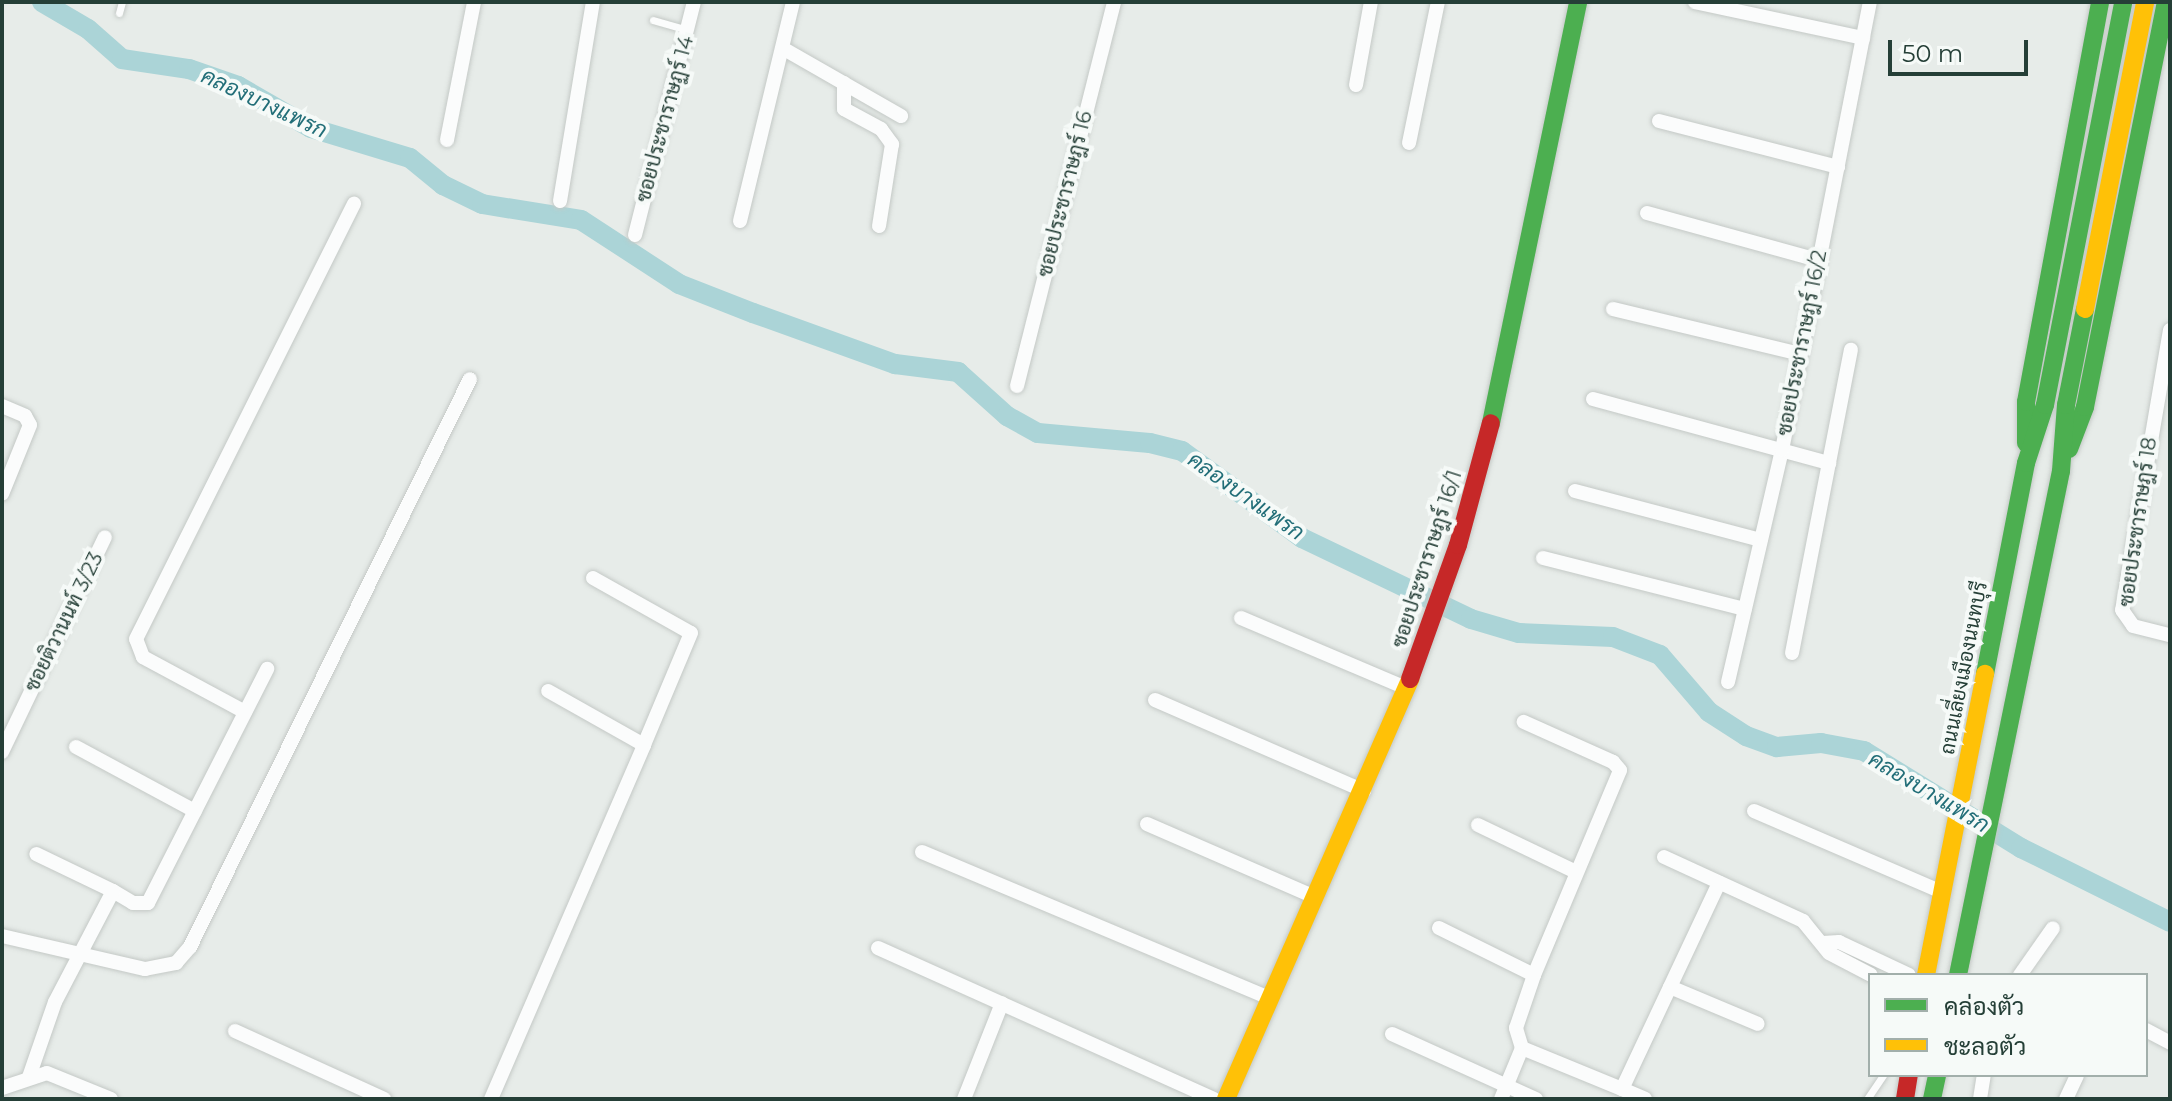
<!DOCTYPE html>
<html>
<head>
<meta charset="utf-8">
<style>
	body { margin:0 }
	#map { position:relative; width:2172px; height:1101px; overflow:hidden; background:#e7ece9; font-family:Montserrat,Sarabun,sans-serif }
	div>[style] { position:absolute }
	.canal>* { height:20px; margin:-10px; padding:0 10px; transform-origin:10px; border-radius:10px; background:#abd4d7 }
	.roads { filter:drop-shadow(0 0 2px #c4c9c6) drop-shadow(0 0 2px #c4c9c6) }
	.lane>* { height:7px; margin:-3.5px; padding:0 3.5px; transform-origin:3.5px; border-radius:3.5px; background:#fbfcfc }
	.street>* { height:14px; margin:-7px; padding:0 7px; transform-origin:7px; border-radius:7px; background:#fbfcfc }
	.fast>* { height:18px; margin:-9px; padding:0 9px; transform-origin:9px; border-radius:9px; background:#4caf50 }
	.slow>* { height:18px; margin:-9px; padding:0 9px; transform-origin:9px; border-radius:9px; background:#ffc107 }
	.jam>* { height:18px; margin:-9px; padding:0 9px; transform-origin:9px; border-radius:9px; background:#c62828 }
	span { translate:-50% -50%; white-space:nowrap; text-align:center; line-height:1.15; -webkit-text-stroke:8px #f6faf8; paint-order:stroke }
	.street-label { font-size:20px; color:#253f37 }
	.water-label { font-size:22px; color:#226e78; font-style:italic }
	.frame { position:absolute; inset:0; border:4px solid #253f37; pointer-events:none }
	.legend { position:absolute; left:1868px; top:973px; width:280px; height:104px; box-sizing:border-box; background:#f6faf8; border:2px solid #a2afab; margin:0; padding:10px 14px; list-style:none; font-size:24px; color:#253f37 }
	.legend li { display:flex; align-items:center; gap:16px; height:40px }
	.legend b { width:40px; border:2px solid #a2afab }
	.scale { position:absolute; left:1888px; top:40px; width:140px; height:36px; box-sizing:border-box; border:4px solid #253f37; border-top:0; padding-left:10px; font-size:24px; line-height:28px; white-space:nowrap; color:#253f37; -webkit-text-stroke:6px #f6faf8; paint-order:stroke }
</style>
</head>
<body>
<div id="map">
	<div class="canal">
		<div style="left:42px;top:2px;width:53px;rotate:30.4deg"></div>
		<div style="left:88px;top:29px;width:45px;rotate:41.4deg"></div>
		<div style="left:122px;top:59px;width:68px;rotate:8.5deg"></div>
		<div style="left:189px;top:69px;width:52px;rotate:19.1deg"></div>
		<div style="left:238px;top:86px;width:84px;rotate:29.9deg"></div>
		<div style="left:311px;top:128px;width:103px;rotate:16.9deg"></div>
		<div style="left:410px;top:158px;width:43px;rotate:39.3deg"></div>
		<div style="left:443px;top:185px;width:43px;rotate:26deg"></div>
		<div style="left:482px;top:204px;width:100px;rotate:9.2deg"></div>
		<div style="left:581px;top:220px;width:117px;rotate:33.1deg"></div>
		<div style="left:679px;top:284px;width:79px;rotate:21.4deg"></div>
		<div style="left:753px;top:313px;width:151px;rotate:19.8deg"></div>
		<div style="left:895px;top:364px;width:64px;rotate:7.2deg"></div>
		<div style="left:958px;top:372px;width:66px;rotate:41.9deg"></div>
		<div style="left:1007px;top:416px;width:35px;rotate:29deg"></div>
		<div style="left:1038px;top:433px;width:112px;rotate:5.1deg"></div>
		<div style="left:1150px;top:443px;width:33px;rotate:14deg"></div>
		<div style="left:1182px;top:451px;width:148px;rotate:35.9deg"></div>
		<div style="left:1302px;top:538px;width:187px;rotate:25.6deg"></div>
		<div style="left:1471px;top:619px;width:50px;rotate:16.3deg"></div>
		<div style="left:1519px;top:633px;width:94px;rotate:2.4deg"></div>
		<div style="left:1613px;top:637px;width:50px;rotate:21deg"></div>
		<div style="left:1660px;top:655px;width:75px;rotate:49.3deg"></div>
		<div style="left:1709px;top:712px;width:44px;rotate:33deg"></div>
		<div style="left:1746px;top:736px;width:33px;rotate:20deg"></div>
		<div style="left:1777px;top:747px;width:44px;rotate:-5.2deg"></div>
		<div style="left:1821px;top:743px;width:44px;rotate:10.5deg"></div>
		<div style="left:1864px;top:751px;width:185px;rotate:31.7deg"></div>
		<div style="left:2021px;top:848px;width:166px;rotate:26.4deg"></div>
	</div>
	<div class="roads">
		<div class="lane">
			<div style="left:119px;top:13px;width:11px;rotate:-75deg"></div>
			<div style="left:653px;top:20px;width:35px;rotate:16deg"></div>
			<div style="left:1867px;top:1099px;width:29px;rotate:-56deg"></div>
		</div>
		<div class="street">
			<div style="left:1695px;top:2px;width:172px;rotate:12.1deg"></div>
			<div style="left:784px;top:49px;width:135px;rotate:29.8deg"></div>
			<div style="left:844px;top:83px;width:26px;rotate:90deg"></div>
			<div style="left:844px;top:109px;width:42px;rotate:28.4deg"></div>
			<div style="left:881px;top:129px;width:19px;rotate:54deg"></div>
			<div style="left:892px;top:144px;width:83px;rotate:99deg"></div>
			<div style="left:1356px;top:85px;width:84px;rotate:-79.8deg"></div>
			<div style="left:1659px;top:121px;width:185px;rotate:14.4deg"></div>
			<div style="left:447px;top:140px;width:141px;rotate:-78.9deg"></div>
			<div style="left:1409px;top:143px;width:144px;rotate:-78.4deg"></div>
			<div style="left:560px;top:201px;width:202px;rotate:-80.6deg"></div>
			<div style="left:1647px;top:213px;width:177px;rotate:15.4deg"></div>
			<div style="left:740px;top:221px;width:225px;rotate:-76.4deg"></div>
			<div style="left:635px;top:235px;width:240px;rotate:-75.8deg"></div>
			<div style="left:1613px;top:309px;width:192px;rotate:13.5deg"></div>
			<div style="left:2170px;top:330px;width:284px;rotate:99.7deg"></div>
			<div style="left:2122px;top:610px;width:19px;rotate:55deg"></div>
			<div style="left:2133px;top:626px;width:38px;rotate:14deg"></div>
			<div style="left:1017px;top:386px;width:396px;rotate:-75.8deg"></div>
			<div style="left:1593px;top:399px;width:245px;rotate:15.2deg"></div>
			<div style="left:2px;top:406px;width:25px;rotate:23deg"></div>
			<div style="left:25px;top:416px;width:10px;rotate:61deg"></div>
			<div style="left:30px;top:425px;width:74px;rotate:112.1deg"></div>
			<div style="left:1575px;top:491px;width:192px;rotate:14.8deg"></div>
			<div style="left:1543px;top:558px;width:208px;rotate:14.2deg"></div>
			<div style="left:593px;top:578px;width:112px;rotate:29.3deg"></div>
			<div style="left:691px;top:633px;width:121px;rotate:112.8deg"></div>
			<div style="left:1241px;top:618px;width:179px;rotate:23deg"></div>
			<div style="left:1792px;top:653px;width:309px;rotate:-79deg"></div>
			<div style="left:1728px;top:682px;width:238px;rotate:-76.9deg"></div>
			<div style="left:1782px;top:450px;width:457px;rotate:-78.9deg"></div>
			<div style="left:1155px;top:700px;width:228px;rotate:23.5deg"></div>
			<div style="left:245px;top:712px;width:116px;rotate:-151.7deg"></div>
			<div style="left:143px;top:657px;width:19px;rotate:-111deg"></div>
			<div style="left:136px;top:639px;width:487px;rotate:-63.4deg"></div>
			<div style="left:76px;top:747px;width:135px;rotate:28.3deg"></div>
			<div style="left:2px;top:752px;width:238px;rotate:-64.4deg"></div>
			<div style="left:1754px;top:811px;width:205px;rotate:23.3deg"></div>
			<div style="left:1147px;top:824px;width:183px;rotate:23.5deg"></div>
			<div style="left:1478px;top:825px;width:109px;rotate:25.6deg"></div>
			<div style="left:922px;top:852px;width:377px;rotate:22.8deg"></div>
			<div style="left:1664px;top:857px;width:153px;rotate:24.7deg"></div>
			<div style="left:1803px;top:921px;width:41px;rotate:50.9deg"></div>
			<div style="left:1829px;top:953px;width:47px;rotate:27.6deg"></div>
			<div style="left:113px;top:891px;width:23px;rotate:31deg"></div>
			<div style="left:133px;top:903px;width:15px"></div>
			<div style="left:148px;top:903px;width:263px;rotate:-63deg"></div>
			<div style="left:1439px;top:928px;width:106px;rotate:26.3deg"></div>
			<div style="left:2px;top:936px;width:147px;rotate:13deg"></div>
			<div style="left:145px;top:969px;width:32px;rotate:-11deg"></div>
			<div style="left:176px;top:963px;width:21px;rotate:-49deg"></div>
			<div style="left:190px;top:947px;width:633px;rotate:-63.76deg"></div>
			<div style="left:1823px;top:943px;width:16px;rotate:-4deg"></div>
			<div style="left:1839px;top:942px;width:77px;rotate:25.2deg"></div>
			<div style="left:878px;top:948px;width:368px;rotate:24.2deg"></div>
			<div style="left:2020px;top:975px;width:57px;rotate:-54.9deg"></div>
			<div style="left:1670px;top:987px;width:95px;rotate:22.8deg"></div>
			<div style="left:2146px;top:1030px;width:27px;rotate:28deg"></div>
			<div style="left:235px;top:1031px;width:164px;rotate:24.5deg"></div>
			<div style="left:1392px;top:1034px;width:158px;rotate:24.3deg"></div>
			<div style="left:1522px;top:1048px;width:108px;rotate:22.3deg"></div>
			<div style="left:1622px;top:1089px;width:228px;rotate:-64.8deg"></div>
			<div style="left:29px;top:1077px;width:79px;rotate:-70.9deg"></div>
			<div style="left:55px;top:1002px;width:125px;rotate:-62.4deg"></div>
			<div style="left:113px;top:891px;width:85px;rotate:-154.3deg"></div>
			<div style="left:2px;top:1088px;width:47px;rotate:-18.4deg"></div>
			<div style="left:47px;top:1073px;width:69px;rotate:22.1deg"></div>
			<div style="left:1622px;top:1089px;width:25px;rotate:23deg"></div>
			<div style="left:491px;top:1099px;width:386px;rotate:-66.6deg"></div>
			<div style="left:644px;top:745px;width:110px;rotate:-150.6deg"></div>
			<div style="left:964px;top:1099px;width:103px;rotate:-68.4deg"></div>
			<div style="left:1501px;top:1099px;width:55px;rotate:-67.6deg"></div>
			<div style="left:1522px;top:1048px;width:21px;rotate:-107deg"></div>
			<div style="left:1516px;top:1028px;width:56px;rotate:-71.2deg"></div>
			<div style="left:1534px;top:975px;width:222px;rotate:-67.2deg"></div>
			<div style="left:1620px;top:770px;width:11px;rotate:-131deg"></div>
			<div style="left:1613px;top:762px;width:98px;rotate:-155.8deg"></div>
			<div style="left:1980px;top:1099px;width:24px;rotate:-81deg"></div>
			<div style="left:2066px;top:1099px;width:26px;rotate:-65deg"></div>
		</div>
		<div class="fast">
			<div style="left:1491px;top:423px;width:430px;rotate:-78.3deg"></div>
			<div style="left:2026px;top:443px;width:41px;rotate:-90deg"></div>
			<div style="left:2026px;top:402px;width:407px;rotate:-79.5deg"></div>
			<div style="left:2069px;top:449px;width:45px;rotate:-69.1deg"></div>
			<div style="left:2085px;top:407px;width:413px;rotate:-78.7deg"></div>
			<div style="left:1985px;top:674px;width:215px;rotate:-79deg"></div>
			<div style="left:2026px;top:463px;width:61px;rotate:-71.9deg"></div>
			<div style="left:2045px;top:405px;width:410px;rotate:-79deg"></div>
			<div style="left:1958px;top:975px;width:514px;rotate:-78.45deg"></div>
			<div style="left:2061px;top:471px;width:66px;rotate:-85.7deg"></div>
			<div style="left:2066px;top:405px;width:98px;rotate:-78.8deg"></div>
			<div style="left:1932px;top:1099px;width:25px;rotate:-78deg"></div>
		</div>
		<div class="slow">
			<div style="left:2085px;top:309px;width:313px;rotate:-78.9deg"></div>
			<div style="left:1926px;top:975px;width:307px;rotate:-78.9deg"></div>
			<div style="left:1226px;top:1099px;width:459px;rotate:-66.3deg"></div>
		</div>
		<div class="jam">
			<div style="left:1410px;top:679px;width:142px;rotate:-70.3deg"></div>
			<div style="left:1458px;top:545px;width:126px;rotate:-74.9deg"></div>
			<div style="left:1905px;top:1099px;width:24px;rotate:-81deg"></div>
		</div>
	</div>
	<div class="street-label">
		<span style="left:665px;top:119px;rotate:-75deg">ซอยประชาราษฏร์ 14</span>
		<span style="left:1065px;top:194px;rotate:-76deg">ซอยประชาราษฎร์ 16</span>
		<span style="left:1802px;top:343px;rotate:-79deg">ซอยประชาราษฎร์ 16/2</span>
		<span style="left:2138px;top:522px;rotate:-82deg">ซอยประชาราษฎร์ 18</span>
		<span style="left:1427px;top:559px;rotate:-72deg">ซอยประชาราษฎร์ 16/1</span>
		<span style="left:64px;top:622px;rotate:-64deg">ซอยติวานนท์ 3/23</span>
		<span style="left:1964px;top:668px;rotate:-79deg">ถนนเลี่ยงเมืองนนทบุรี</span>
	</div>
	<div class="water-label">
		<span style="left:264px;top:103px;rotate:25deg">คลองบางแพรก</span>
		<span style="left:1246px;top:496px;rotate:35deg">คลองบางแพรก</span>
		<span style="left:1929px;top:792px;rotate:31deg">คลองบางแพรก</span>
	</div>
	<div class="frame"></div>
	<ul class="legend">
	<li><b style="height:10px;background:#4caf50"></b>คล่องตัว</li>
	<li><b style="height:10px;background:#ffc107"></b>ชะลอตัว</li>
	</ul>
	<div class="scale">50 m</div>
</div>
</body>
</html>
